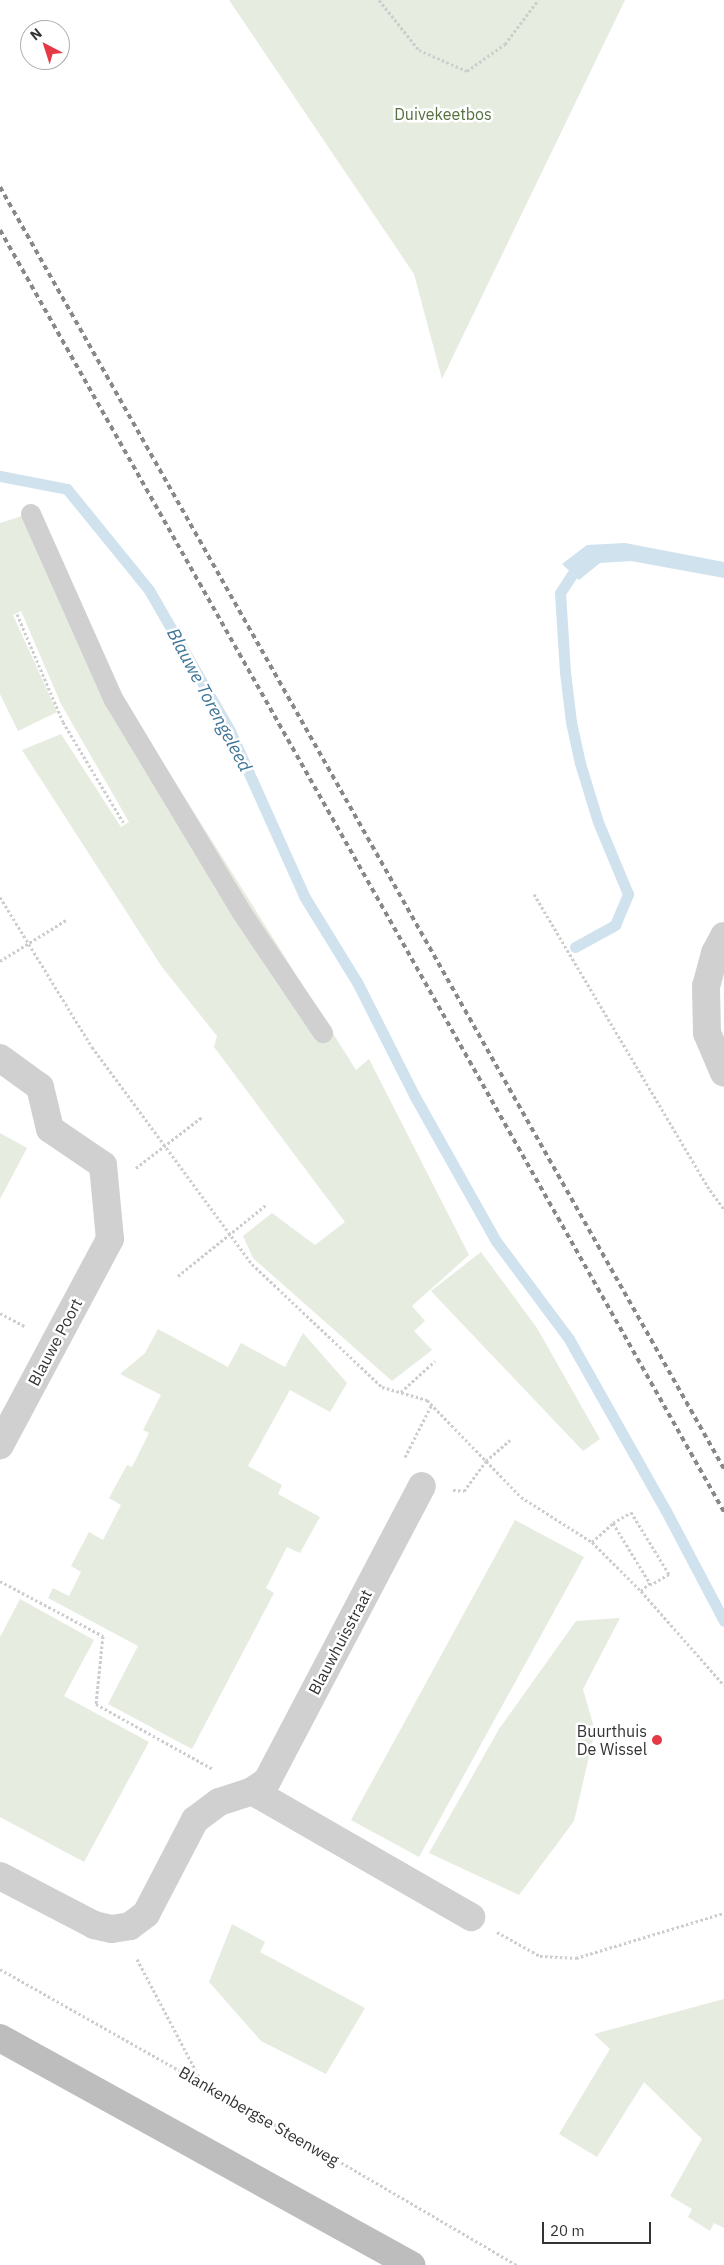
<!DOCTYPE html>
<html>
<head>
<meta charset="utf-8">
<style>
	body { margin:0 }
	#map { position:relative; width:724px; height:2265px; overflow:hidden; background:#fff; font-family:"IBM Plex Sans",sans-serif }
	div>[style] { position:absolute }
	.green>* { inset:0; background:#e6ecdf }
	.water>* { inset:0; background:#cfe2ee }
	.stream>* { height:11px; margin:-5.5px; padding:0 5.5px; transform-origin:5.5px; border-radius:5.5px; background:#cfe2ee }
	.path>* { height:3px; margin-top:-1.5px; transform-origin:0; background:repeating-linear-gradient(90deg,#cdcdcd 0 2.5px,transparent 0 5px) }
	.service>* { height:20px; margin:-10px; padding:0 10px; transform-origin:10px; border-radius:10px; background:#d0d0d0 }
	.minor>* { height:28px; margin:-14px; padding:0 14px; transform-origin:14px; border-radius:14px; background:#d0d0d0 }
	.secondary>* { height:28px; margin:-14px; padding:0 14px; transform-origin:14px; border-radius:14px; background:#bdbdbd }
	.rail>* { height:4px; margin-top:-2px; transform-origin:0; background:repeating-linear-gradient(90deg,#888 0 5px,transparent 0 9px) }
	.dots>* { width:14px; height:14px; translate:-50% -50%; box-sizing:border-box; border:2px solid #fff; border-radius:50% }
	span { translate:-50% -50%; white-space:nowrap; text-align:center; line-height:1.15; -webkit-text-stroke:5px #fff; paint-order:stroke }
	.park-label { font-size:16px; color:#56703f }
	.street-label { font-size:16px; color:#333 }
	.poi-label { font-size:16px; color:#333 }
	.right { translate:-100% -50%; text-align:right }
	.water-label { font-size:18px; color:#3f7597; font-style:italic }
	.north { position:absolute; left:20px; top:20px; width:50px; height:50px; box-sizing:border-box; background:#fff; border:1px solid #adadad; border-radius:50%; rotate:320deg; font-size:14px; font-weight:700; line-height:20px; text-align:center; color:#333 }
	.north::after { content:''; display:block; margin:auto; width:18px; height:22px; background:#e63946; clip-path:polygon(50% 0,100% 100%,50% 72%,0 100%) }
	.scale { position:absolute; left:542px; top:2222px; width:109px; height:22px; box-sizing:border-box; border:2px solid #333; border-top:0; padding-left:6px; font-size:15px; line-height:18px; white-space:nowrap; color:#333; -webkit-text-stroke:4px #fff; paint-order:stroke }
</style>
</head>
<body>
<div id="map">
	<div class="green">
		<div style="clip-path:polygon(229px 0,625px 0,442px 379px,414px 274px)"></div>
		<div style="clip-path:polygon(34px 512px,121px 696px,356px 1070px,369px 1059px,469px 1255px,412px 1306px,425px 1321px,414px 1331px,432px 1350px,392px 1381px,253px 1258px,243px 1236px,272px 1213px,315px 1245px,345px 1222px,214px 1047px,217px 1036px,162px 967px,22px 750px,61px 734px,121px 827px,129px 822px,61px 704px,21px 611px,13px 615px,57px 712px,18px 731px,0 694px,0 523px)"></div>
		<div style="clip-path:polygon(0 1133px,27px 1148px,0 1199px)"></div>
		<div style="clip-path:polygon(481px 1252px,537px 1328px,600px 1439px,583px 1451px,431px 1291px)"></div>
		<div style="clip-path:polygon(158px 1329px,228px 1367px,241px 1343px,285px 1367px,303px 1333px,347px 1383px,330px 1412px,290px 1390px,248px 1466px,282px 1485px,278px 1494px,320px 1517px,300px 1553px,287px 1547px,266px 1588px,274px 1593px,192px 1749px,108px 1704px,138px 1646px,48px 1598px,53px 1588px,69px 1596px,81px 1572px,71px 1566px,89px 1532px,103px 1540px,121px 1505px,109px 1498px,127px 1465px,132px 1467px,149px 1433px,143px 1430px,161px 1395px,120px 1374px,145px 1353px)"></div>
		<div style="clip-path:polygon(515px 1520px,584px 1557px,419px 1857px,351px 1820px)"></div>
		<div style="clip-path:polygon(20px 1599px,94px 1640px,64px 1696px,149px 1742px,84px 1862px,0 1817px,0 1637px)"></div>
		<div style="clip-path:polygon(620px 1618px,583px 1689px,595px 1731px,574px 1821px,519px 1895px,429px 1853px,499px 1729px,576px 1621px)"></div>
		<div style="clip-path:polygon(232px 1924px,265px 1942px,260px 1952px,365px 2008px,326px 2074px,261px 2041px,209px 1982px)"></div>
		<div style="clip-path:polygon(724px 1999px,724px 2228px,714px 2223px,710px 2231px,688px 2217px,692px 2209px,670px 2196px,702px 2139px,644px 2082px,597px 2157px,559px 2134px,610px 2049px,594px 2034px)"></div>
	</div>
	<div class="water">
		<div style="clip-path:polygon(625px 543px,724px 562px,724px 578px,631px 561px,600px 563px,579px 580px,562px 564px,587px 545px)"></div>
	</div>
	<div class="stream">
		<div style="left:0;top:476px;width:68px;rotate:11deg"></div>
		<div style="left:67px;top:489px;width:130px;rotate:50.9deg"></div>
		<div style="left:149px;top:590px;width:163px;rotate:60.1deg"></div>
		<div style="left:230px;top:731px;width:181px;rotate:65.8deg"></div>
		<div style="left:304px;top:896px;width:101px;rotate:58.4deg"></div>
		<div style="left:357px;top:982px;width:127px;rotate:63.2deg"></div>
		<div style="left:414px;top:1095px;width:167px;rotate:60.7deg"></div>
		<div style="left:496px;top:1241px;width:122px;rotate:53.3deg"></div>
		<div style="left:569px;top:1339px;width:197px;rotate:60.6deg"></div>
		<div style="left:666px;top:1511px;width:124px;rotate:62.2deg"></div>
		<div style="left:575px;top:947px;width:46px;rotate:-28.8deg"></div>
		<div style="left:615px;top:925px;width:34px;rotate:-67deg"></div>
		<div style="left:628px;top:894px;width:78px;rotate:-112.6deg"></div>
		<div style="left:598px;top:822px;width:62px;rotate:-107deg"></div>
		<div style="left:580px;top:763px;width:42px;rotate:-102.4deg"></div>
		<div style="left:571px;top:722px;width:50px;rotate:-96.8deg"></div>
		<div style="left:565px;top:672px;width:79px;rotate:-93.6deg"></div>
		<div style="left:560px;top:593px;width:38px;rotate:-57deg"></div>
	</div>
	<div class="path">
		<div style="left:379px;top:0;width:64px;rotate:51.3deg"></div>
		<div style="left:419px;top:50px;width:52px;rotate:23.6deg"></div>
		<div style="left:467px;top:71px;width:47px;rotate:-35.4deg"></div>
		<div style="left:505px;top:44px;width:55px;rotate:-53.1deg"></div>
		<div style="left:17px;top:614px;width:117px;rotate:66.9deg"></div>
		<div style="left:63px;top:722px;width:117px;rotate:59deg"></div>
		<div style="left:534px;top:894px;width:344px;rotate:59.3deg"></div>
		<div style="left:710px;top:1190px;width:24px;rotate:54deg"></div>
		<div style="left:0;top:897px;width:176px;rotate:58.5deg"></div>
		<div style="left:92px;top:1047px;width:270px;rotate:53.6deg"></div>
		<div style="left:252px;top:1264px;width:179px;rotate:43.4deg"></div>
		<div style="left:382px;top:1387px;width:47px;rotate:16.1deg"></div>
		<div style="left:427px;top:1400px;width:135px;rotate:45.9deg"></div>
		<div style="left:521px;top:1497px;width:84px;rotate:32.4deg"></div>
		<div style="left:592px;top:1542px;width:69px;rotate:45deg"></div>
		<div style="left:641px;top:1591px;width:125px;rotate:48.6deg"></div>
		<div style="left:0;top:961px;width:78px;rotate:-31.8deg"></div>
		<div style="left:136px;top:1168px;width:83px;rotate:-37.7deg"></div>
		<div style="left:178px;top:1276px;width:114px;rotate:-39deg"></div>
		<div style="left:0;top:1313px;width:30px;rotate:28deg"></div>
		<div style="left:401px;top:1392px;width:46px;rotate:-42.4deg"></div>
		<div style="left:405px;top:1457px;width:59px;rotate:-63deg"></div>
		<div style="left:453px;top:1490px;width:11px;rotate:5deg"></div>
		<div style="left:464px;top:1491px;width:37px;rotate:-54deg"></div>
		<div style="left:486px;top:1461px;width:32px;rotate:-41deg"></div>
		<div style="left:592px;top:1542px;width:28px;rotate:-42deg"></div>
		<div style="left:613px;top:1523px;width:21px;rotate:-31deg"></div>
		<div style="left:631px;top:1512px;width:73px;rotate:58.5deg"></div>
		<div style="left:669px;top:1574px;width:21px;rotate:149deg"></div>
		<div style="left:651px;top:1585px;width:73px;rotate:-121.5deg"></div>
		<div style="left:0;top:1581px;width:117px;rotate:28.1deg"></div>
		<div style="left:103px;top:1636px;width:68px;rotate:95.9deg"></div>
		<div style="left:96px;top:1704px;width:134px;rotate:29.1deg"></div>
		<div style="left:641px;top:1591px;width:12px;rotate:-42deg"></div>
		<div style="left:497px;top:1932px;width:49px;rotate:29.2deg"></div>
		<div style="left:540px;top:1956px;width:36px;rotate:3deg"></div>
		<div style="left:576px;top:1958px;width:155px;rotate:-16.9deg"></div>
		<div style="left:137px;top:1959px;width:141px;rotate:62.2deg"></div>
		<div style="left:0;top:1969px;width:387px;rotate:29.5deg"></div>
		<div style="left:337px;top:2160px;width:208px;rotate:30.3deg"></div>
	</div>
	<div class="service">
		<div style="left:31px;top:514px;width:204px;rotate:66deg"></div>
		<div style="left:114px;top:700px;width:249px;rotate:59deg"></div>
		<div style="left:242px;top:913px;width:145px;rotate:56deg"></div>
	</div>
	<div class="minor">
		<div style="left:724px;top:936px;width:19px;rotate:118deg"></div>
		<div style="left:715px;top:953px;width:34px;rotate:105deg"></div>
		<div style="left:706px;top:986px;width:47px;rotate:88.8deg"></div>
		<div style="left:707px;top:1033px;width:43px;rotate:67deg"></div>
		<div style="left:0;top:1058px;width:49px;rotate:35.9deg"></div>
		<div style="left:40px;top:1087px;width:43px;rotate:76.6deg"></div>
		<div style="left:50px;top:1129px;width:64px;rotate:34.2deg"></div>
		<div style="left:103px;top:1165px;width:74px;rotate:84.6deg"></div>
		<div style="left:110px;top:1239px;width:234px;rotate:118.1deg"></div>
		<div style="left:252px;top:1791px;width:253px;rotate:29.9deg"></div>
		<div style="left:0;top:1876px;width:106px;rotate:27.5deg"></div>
		<div style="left:94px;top:1925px;width:18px;rotate:13deg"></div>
		<div style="left:112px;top:1929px;width:18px;rotate:-9deg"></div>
		<div style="left:130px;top:1926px;width:20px;rotate:-37deg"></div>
		<div style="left:146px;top:1914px;width:106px;rotate:-62.5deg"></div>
		<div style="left:195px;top:1820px;width:30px;rotate:-37deg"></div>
		<div style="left:219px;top:1802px;width:35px;rotate:-18deg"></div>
		<div style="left:252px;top:1791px;width:18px;rotate:-34deg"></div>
		<div style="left:267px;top:1781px;width:333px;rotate:-62.3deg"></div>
	</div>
	<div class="secondary">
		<div style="left:0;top:2038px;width:470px;rotate:28.9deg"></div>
	</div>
	<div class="rail">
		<div style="left:0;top:187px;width:1472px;rotate:60.54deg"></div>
		<div style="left:0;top:230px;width:1472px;rotate:60.54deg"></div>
	</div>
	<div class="dots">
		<div style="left:657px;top:1740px;background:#e63946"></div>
	</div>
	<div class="park-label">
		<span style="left:443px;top:114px">Duivekeetbos</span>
	</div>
	<div class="street-label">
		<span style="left:55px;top:1342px;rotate:-62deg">Blauwe Poort</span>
		<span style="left:340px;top:1642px;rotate:-62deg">Blauwhuisstraat</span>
		<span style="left:259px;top:2116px;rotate:30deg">Blankenbergse Steenweg</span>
	</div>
	<div class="poi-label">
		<span class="right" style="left:647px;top:1740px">Buurthuis<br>De Wissel</span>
	</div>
	<div class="water-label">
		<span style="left:209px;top:700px;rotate:62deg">Blauwe Torengeleed</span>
	</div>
	<div class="north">N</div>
	<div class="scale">20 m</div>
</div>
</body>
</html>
